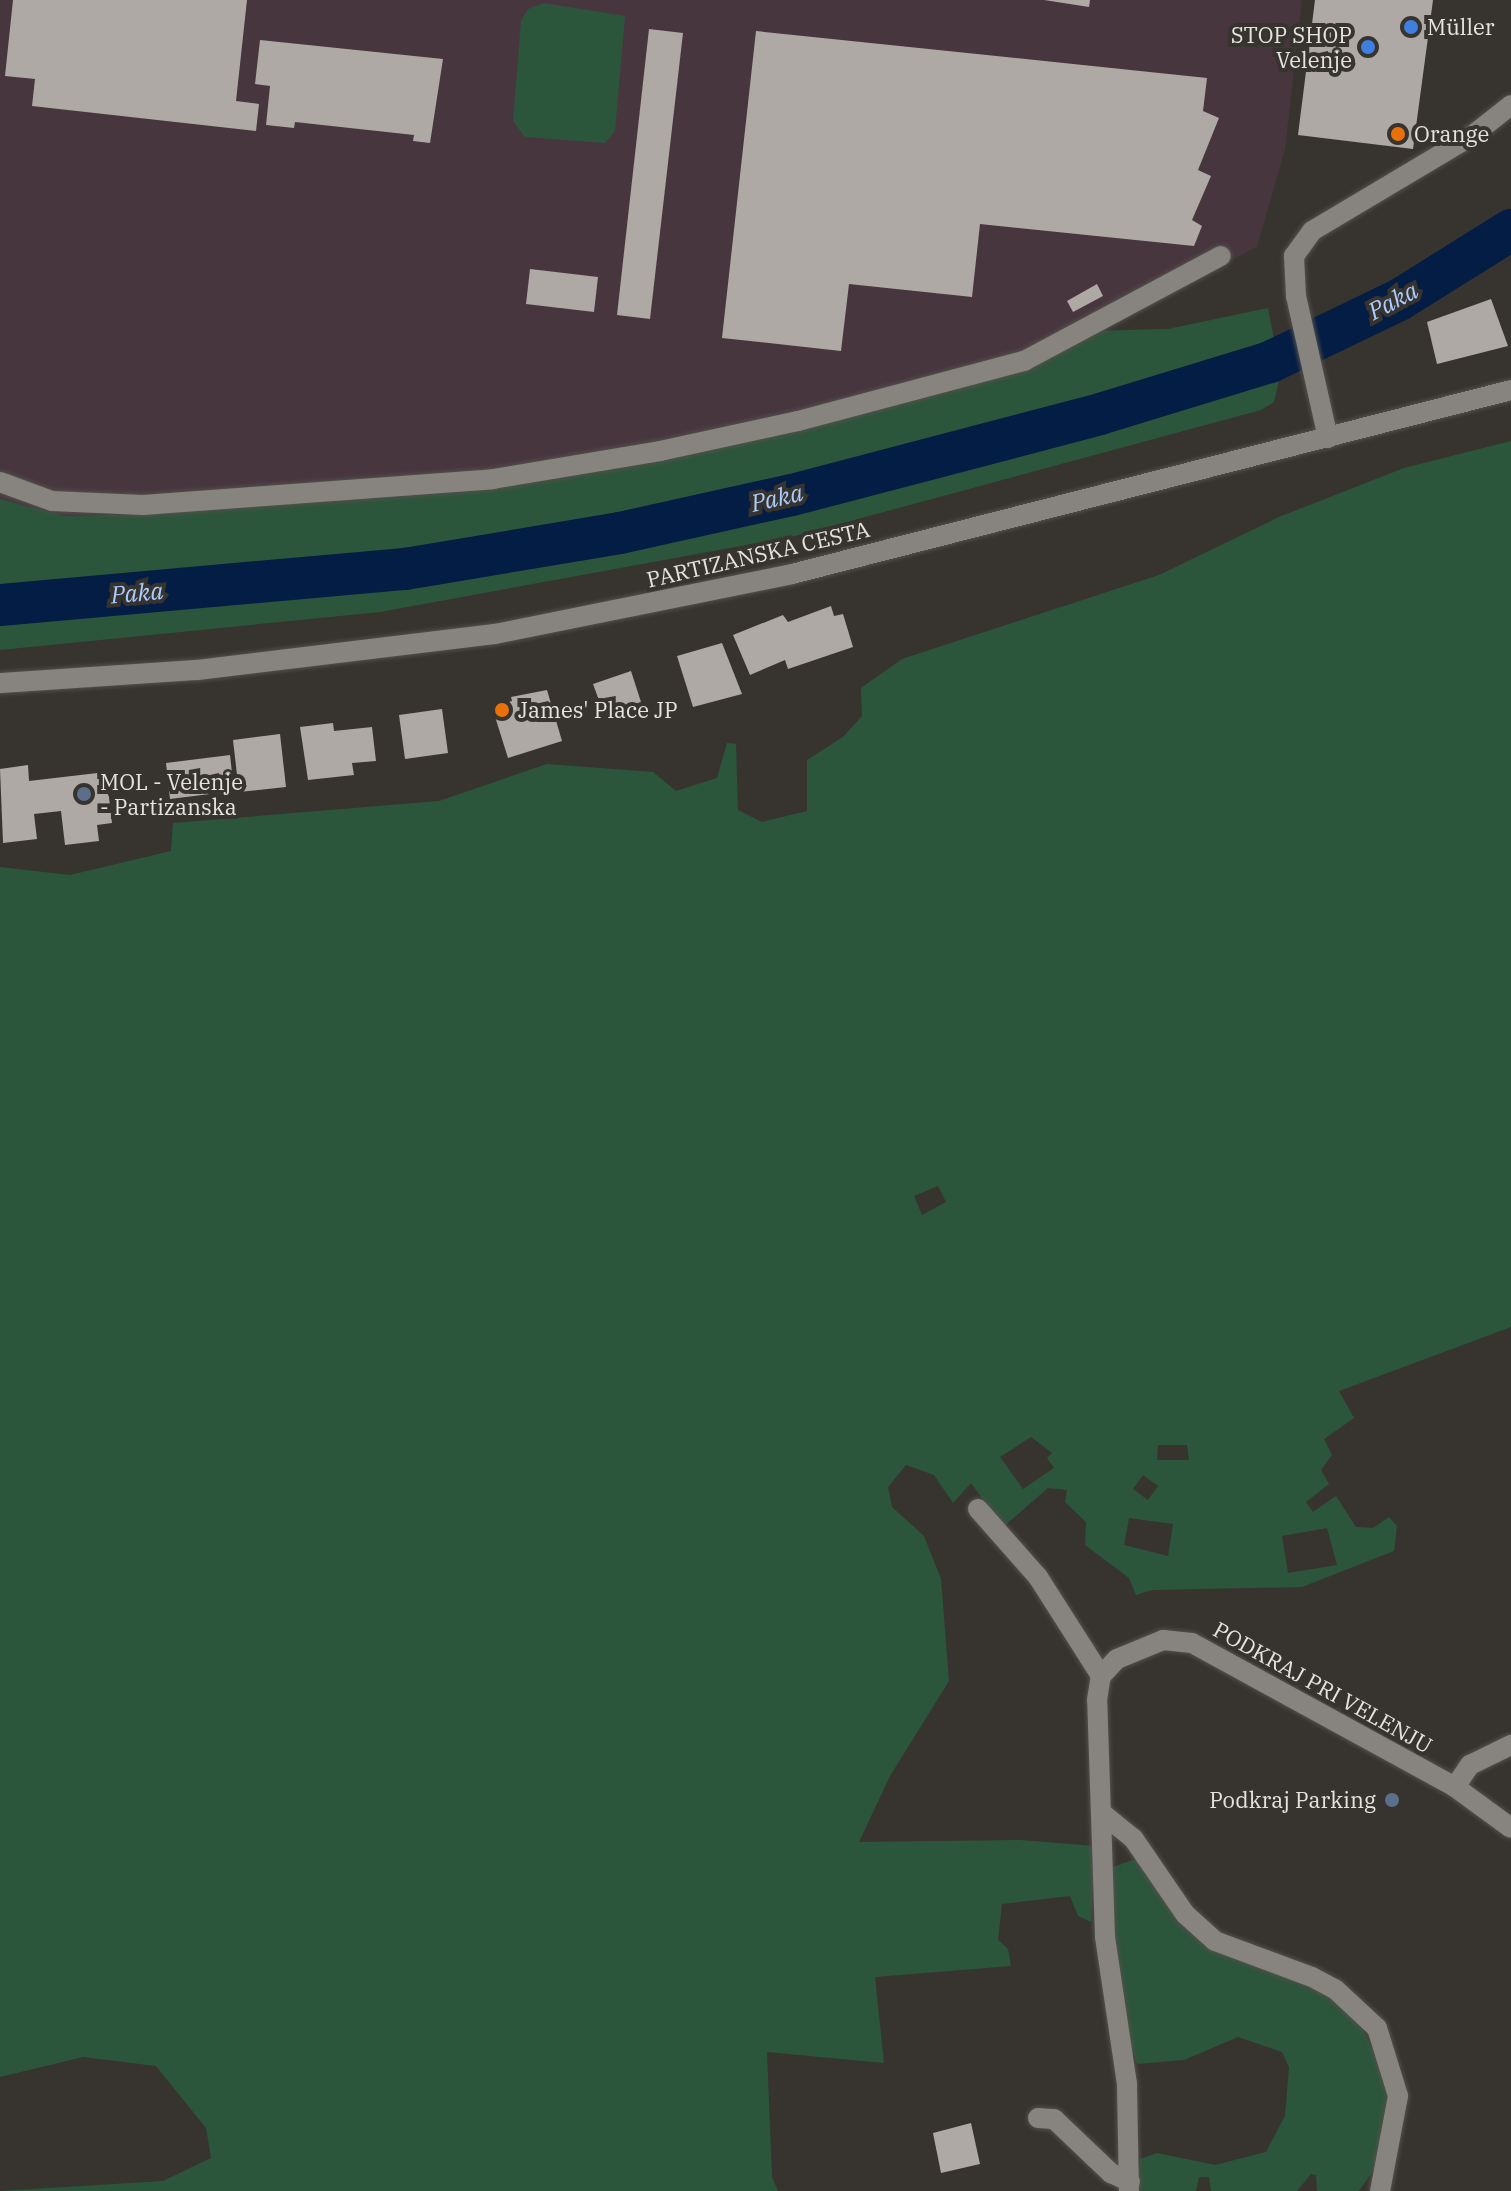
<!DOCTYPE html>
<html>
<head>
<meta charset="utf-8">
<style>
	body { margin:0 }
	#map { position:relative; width:1511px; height:2191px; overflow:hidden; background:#373430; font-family:"IBM Plex Serif",serif }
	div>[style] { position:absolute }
	.industrial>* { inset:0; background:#48363f }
	.green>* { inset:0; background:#2c563b }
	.river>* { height:42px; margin:-21px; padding:0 21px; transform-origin:21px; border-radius:21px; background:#031d44 }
	.building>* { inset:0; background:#afa9a6 }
	.roads { filter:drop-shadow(0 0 2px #52504c) drop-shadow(0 0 2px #52504c) }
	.minor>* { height:20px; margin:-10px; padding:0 10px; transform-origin:10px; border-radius:10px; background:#87847f }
	.tertiary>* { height:20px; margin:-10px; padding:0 10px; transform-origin:10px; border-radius:10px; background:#87847f }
	.secondary>* { height:20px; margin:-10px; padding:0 10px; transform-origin:10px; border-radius:10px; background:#87847f }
	.dots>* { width:22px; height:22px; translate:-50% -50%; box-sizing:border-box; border:4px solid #373430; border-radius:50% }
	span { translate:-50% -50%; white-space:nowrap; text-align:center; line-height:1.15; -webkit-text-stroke:8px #373430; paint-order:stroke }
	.poi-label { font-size:22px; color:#e5e3e0 }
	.left { translate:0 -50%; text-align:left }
	.right { translate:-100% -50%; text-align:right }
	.street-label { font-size:22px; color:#e5e3e0 }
	.water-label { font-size:24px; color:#accdff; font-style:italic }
</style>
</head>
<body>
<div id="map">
	<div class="industrial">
		<div style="clip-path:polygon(0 0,1302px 0,1285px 149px,1257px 247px,1092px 331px,814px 427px,660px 451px,464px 492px,66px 516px,0 499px)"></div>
	</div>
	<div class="green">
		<div style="clip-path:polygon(544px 3px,625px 16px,615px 131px,605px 143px,525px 137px,513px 121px,521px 21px,528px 9px)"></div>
		<div style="clip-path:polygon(1268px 308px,1276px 350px,990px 436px,706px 507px,392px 562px,0 596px,0 499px,66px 516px,151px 514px,464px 492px,646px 463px,814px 427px,969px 386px,1092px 331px,1168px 329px)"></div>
		<div style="clip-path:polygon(1282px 367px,1274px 402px,1261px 410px,795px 536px,380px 612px,0 650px,0 613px,295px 590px,468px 569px,640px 539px,786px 508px,1141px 414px)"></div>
		<div style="clip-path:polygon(evenodd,1511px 441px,1511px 1327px,1339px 1391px,1354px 1418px,1324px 1439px,1332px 1455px,1321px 1470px,1329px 1484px,1306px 1502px,1313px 1512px,1336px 1496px,1356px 1527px,1373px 1528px,1389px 1517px,1397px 1526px,1394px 1551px,1302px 1587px,1152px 1590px,1136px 1595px,1129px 1578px,1085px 1545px,1086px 1522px,1065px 1502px,1067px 1490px,1048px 1488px,1003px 1527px,971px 1483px,953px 1503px,934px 1475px,906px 1465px,888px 1487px,892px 1507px,924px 1536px,941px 1579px,949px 1681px,890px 1776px,859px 1842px,1020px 1840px,1095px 1846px,1091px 1922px,1078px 1916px,1070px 1896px,1002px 1904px,998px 1940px,1008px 1949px,1011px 1966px,875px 1977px,884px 2063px,767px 2052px,772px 2177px,778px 2191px,0 2191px,163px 2181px,211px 2158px,206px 2128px,156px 2066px,83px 2057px,0 2077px,0 867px,70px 875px,171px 851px,173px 823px,439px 801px,547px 764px,653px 772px,676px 791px,717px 778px,727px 743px,736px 744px,738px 810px,762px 822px,807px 811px,807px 760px,843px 737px,862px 716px,861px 688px,902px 659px,1159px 575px,1279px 517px,1404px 468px,1511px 441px,938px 1186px,946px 1202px,922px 1215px,914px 1196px,938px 1186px,1511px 441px,1031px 1437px,1052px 1453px,1047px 1458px,1054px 1468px,1023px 1489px,1000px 1457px,1031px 1437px,1511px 441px,1158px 1445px,1187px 1445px,1189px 1460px,1157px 1460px,1158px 1445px,1511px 441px,1143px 1475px,1158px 1486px,1148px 1500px,1133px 1489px,1143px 1475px,1511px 441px,1129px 1518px,1173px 1524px,1168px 1556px,1124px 1545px,1129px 1518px,1511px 441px,1327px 1528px,1337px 1565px,1288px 1573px,1282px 1536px,1327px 1528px)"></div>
		<div style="clip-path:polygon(1138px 1858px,1214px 1946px,1242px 1962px,1312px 1984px,1359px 2021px,1388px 2083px,1390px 2116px,1377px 2165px,1359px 2191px,1317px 2191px,1316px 2175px,1311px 2174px,1297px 2191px,1211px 2191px,1209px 2177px,1199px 2177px,1196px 2191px,1137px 2191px,1140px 2159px,1157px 2153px,1215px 2165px,1266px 2152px,1285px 2116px,1289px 2067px,1282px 2052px,1238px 2037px,1184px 2060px,1137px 2064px,1115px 1995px,1110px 1896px,1113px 1867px)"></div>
	</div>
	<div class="river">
		<div style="left:0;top:605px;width:407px;rotate:-5.1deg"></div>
		<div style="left:405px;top:569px;width:218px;rotate:-9.5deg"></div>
		<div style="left:620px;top:533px;width:176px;rotate:-12.5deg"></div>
		<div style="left:792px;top:495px;width:318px;rotate:-14.7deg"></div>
		<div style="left:1100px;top:414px;width:178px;rotate:-17deg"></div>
		<div style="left:1270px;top:362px;width:143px;rotate:-25.7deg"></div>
		<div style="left:1399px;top:300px;width:132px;rotate:-32deg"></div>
	</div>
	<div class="building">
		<div style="clip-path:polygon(13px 0,247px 0,236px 101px,259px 104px,256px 131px,32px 106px,35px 79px,5px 76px)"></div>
		<div style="clip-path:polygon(1044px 0,1090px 0,1089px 7px)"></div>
		<div style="clip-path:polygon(1315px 0,1433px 0,1413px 149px,1298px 135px)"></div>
		<div style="clip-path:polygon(649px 29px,683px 33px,650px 319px,617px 315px)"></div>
		<div style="clip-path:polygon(756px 31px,1207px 78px,1203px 111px,1219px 118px,1198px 170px,1211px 176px,1192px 220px,1202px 226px,1194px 246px,980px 224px,972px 297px,849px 284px,841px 351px,722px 338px)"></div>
		<div style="clip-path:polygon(260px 40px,443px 59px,430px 143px,413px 141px,414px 135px,295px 122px,294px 128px,266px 125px,270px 86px,255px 84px)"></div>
		<div style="clip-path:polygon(530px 269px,598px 277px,594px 312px,526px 304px)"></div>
		<div style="clip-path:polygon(1097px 284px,1103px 296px,1073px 312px,1067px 301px)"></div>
		<div style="clip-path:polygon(1491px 299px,1508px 346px,1437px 364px,1427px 322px)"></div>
		<div style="clip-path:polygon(831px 606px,834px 616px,843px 614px,853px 647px,788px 669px,785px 660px,750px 675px,733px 635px,783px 615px,788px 622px)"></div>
		<div style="clip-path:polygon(722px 643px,742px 694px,693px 707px,677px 656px)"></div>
		<div style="clip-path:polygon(631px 671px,641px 702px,604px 714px,593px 684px)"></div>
		<div style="clip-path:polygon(547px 690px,562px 741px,508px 758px,492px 707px,512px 701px,511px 697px)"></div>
		<div style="clip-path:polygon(442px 709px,448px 753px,405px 759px,399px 715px)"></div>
		<div style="clip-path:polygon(333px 723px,334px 731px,372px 727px,376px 761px,352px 763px,354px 775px,308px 780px,300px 727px)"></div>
		<div style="clip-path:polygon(280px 734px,286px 787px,239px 792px,233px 740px)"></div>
		<div style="clip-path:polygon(230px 755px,234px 791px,170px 799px,166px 763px)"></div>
		<div style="clip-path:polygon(28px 765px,29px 781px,106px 772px,112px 823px,97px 825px,99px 841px,65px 845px,61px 811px,34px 814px,37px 839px,3px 843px,0 769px)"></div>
		<div style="clip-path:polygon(971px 2123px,980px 2164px,941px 2173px,933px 2133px)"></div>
	</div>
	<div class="roads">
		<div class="minor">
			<div style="left:1328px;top:438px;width:146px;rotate:-102.7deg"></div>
			<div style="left:1296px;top:296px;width:40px;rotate:-92.9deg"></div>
			<div style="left:1294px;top:256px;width:31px;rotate:-54deg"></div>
			<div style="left:1312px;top:231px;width:187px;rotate:-30.8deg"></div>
			<div style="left:1473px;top:135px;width:48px;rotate:-38.3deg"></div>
			<div style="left:0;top:482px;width:55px;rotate:20.1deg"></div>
			<div style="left:52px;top:501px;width:91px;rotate:2.5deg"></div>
			<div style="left:143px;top:505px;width:351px;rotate:-4.2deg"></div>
			<div style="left:493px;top:479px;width:169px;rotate:-9.5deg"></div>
			<div style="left:660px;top:451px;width:141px;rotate:-12.3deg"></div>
			<div style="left:798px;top:421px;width:234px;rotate:-14.9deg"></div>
			<div style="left:1024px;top:361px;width:223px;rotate:-28.1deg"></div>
			<div style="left:978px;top:1509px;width:91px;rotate:48.6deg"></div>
			<div style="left:1038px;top:1577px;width:117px;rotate:57.5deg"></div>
			<div style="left:1455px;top:1787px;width:27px;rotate:-56deg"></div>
			<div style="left:1470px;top:1765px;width:46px;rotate:-26deg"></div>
			<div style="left:1103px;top:1814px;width:38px;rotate:39deg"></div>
			<div style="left:1133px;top:1838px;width:92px;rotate:55.6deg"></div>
			<div style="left:1185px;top:1914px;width:40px;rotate:42deg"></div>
			<div style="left:1215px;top:1941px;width:103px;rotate:20.4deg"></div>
			<div style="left:1312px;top:1977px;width:26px;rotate:28deg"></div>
			<div style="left:1335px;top:1989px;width:57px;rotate:42.9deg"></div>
			<div style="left:1377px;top:2028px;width:71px;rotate:72.8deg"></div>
			<div style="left:1398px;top:2096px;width:97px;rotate:100.7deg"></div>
			<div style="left:1038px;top:2118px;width:16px;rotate:4deg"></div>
			<div style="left:1054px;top:2119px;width:79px;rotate:43.5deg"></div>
			<div style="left:1111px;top:2173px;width:21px;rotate:25deg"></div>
		</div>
		<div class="tertiary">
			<div style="left:1129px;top:2191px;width:107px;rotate:-91.1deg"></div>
			<div style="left:1127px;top:2084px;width:150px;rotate:-98.5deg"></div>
			<div style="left:1105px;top:1936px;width:236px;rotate:-91.9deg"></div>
			<div style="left:1097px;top:1700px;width:24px;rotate:-81deg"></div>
			<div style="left:1101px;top:1676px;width:23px;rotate:-47deg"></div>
			<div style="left:1117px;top:1659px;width:50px;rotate:-22.4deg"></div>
			<div style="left:1163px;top:1640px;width:29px;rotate:6deg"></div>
			<div style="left:1192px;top:1643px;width:300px;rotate:28.7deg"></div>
			<div style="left:1455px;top:1787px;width:69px;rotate:36.2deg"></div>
		</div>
		<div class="secondary">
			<div style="left:0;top:683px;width:197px;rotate:-3.8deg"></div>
			<div style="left:197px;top:670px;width:300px;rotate:-6.9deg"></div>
			<div style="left:495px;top:634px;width:303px;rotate:-11.4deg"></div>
			<div style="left:792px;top:574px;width:742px;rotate:-14.35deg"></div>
		</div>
	</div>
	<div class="dots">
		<div style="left:1411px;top:27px;background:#3f7fe0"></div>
		<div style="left:1368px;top:47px;background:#3f7fe0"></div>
		<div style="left:1398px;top:134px;background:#e8710a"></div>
		<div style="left:502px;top:710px;background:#e8710a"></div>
		<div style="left:84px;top:794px;background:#5c6f8a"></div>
		<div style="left:1392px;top:1800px;background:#5c6f8a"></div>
	</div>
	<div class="poi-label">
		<span class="left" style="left:1427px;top:27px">Müller</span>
		<span class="right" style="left:1352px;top:47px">STOP SHOP<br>Velenje</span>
		<span class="left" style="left:1414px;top:134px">Orange</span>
		<span class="left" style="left:518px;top:710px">James' Place JP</span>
		<span class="left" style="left:100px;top:794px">MOL - Velenje<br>- Partizanska</span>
		<span class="right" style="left:1376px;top:1800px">Podkraj Parking</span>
	</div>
	<div class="street-label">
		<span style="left:758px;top:554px;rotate:-13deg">PARTIZANSKA CESTA</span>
		<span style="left:1323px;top:1687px;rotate:29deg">PODKRAJ PRI VELENJU</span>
	</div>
	<div class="water-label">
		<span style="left:1393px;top:301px;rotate:-28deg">Paka</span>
		<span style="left:777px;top:498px;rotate:-13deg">Paka</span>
		<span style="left:137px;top:593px;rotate:-5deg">Paka</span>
	</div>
</div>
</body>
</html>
